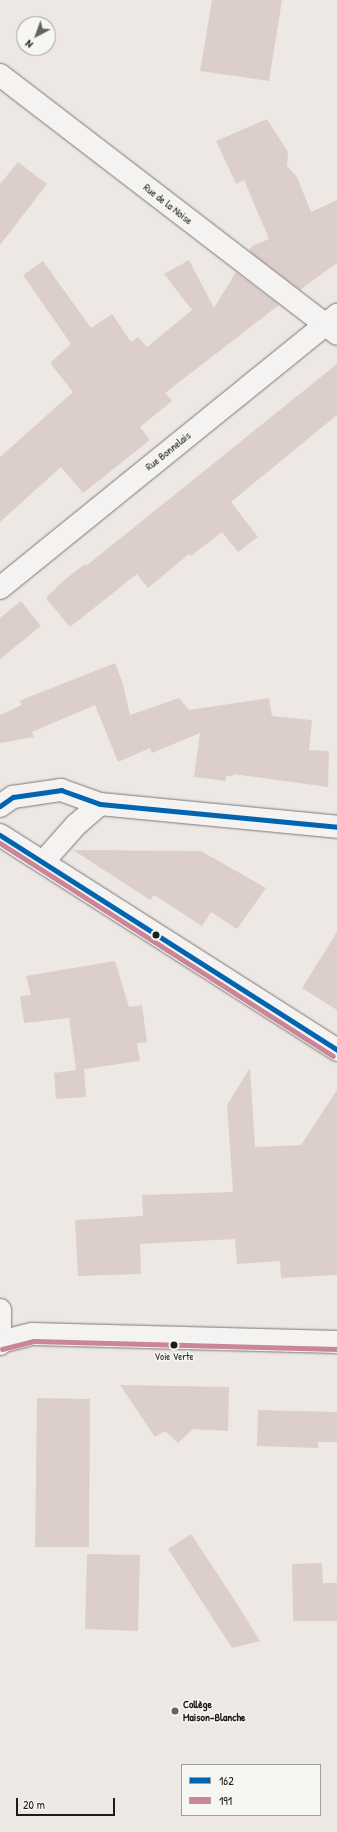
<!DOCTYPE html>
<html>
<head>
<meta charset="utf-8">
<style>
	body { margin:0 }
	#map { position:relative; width:337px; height:1832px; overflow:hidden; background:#eee8e5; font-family:"Patrick Hand",sans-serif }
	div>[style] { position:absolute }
	.building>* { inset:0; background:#dccecb }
	.roads { filter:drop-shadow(0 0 1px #7a7876) drop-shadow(0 0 1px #7a7876) }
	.minor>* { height:22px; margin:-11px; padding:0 11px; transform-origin:11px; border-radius:11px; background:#f4f3f1 }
	.secondary>* { height:22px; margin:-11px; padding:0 11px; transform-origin:11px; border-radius:11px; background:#f4f3f1 }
	.bus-1>* { height:5px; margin:-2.5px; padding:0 2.5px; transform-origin:2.5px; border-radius:2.5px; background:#0064b1 }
	.bus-2>* { height:5px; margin:-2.5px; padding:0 2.5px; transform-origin:2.5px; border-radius:2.5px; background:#ca8596 }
	.dots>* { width:11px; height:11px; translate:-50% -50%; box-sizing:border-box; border:2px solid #f6f6f2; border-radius:50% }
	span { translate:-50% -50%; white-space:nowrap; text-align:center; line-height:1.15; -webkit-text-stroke:3px #f6f6f2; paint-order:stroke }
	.bus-label { font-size:10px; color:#1c1c1c }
	.street-label { font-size:11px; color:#1c1c1c }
	.poi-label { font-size:11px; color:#1c1c1c; font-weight:700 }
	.left { translate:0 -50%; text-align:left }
	.legend { position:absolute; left:181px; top:1764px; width:140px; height:52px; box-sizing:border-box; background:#f6f6f2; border:1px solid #9f9f9c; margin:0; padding:5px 7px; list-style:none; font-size:12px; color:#1c1c1c }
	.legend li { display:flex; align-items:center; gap:8px; height:20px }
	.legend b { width:20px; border:1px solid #9f9f9c }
	.north { position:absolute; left:16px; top:16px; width:40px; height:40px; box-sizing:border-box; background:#f6f6f2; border:1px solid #9f9f9c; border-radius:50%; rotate:221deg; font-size:11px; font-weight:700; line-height:16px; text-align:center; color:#1c1c1c }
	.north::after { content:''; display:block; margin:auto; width:14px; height:18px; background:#666362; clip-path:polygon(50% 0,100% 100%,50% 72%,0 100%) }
	.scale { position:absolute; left:16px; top:1798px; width:99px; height:18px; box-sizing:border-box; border:2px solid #1c1c1c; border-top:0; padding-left:5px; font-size:12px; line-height:14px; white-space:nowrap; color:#1c1c1c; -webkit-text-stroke:3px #f6f6f2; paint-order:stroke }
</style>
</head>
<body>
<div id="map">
	<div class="building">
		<div style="clip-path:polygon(212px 0,282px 0,269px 81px,200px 71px)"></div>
		<div style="clip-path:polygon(267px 119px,288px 152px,287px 166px,297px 177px,311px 212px,337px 200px,337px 263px,300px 290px,249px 251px,252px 246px,269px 239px,244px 180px,236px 184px,216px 141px)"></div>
		<div style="clip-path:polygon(18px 162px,47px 184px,0 245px,0 184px)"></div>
		<div style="clip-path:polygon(189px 260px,214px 308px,236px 272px,279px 305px,165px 393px,172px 401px,140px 427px,150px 440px,83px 493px,61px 467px,0 522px,0 457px,73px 392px,50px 363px,71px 344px,23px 275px,43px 261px,91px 328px,112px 314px,131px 342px,138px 337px,147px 347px,192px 310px,164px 274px)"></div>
		<div style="clip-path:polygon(337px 364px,337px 415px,231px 502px,258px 537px,238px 552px,222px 532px,191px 556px,189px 554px,148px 588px,137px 574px,70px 627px,46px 598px,62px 582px,85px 564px,86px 566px)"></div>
		<div style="clip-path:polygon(21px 601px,41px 626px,0 659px,0 618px)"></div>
		<div style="clip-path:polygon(115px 663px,123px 684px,130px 715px,179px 698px,189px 710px,269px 698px,272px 716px,312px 720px,309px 750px,329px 751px,328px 787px,233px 774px,233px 776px,226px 776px,226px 781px,194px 777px,200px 733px,152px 753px,150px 748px,118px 762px,95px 705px,32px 732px,34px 737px,0 743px,0 715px,22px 705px,19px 701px)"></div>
		<div style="clip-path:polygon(73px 850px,201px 851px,266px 888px,237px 929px,211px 912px,202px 926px,154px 895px,150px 900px)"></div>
		<div style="clip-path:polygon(337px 932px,337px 1010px,302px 988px)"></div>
		<div style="clip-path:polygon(115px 961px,129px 1007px,142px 1005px,147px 1042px,137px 1043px,140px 1061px,84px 1069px,86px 1097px,56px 1099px,54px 1073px,76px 1070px,69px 1018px,24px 1023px,20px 996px,31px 995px,26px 976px)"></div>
		<div style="clip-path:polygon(250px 1068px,255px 1147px,301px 1145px,337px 1090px,337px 1275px,281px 1278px,280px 1261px,237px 1264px,235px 1239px,140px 1244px,141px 1274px,78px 1276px,75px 1220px,143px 1216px,142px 1195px,233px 1192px,227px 1105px)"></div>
		<div style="clip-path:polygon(120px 1385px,229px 1387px,228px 1431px,193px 1429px,178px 1443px,165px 1431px,155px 1437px)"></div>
		<div style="clip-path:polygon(37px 1398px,90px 1399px,89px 1547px,35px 1547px)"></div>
		<div style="clip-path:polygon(258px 1410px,337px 1412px,337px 1442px,318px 1442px,318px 1448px,257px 1446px)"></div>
		<div style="clip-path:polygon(191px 1534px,232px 1596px,260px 1641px,232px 1648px,168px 1549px)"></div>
		<div style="clip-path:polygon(87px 1554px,140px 1555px,138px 1631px,85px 1629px)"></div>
		<div style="clip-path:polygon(322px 1563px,323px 1583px,337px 1583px,337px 1621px,293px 1621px,292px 1564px)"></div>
	</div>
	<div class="roads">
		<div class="minor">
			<div style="left:0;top:75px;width:425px;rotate:37.5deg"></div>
			<div style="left:0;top:588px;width:434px;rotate:-39deg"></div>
			<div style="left:0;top:806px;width:16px;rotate:-35deg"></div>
			<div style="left:13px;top:797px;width:49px;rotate:-8.3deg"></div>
			<div style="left:61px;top:790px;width:41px;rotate:19.7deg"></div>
			<div style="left:100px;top:804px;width:238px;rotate:5.5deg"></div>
			<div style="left:43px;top:862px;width:50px;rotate:-48.3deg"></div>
			<div style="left:76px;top:825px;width:32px;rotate:-41deg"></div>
			<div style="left:0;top:1310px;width:34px;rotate:90deg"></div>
			<div style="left:0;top:1342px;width:33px;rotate:-14deg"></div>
			<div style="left:32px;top:1334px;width:305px;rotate:1.5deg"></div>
		</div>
		<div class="secondary">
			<div style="left:0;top:835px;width:400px;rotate:32.5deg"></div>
		</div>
	</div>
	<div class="bus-1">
		<div style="left:0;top:806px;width:16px;rotate:-35deg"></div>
		<div style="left:13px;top:797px;width:49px;rotate:-8.3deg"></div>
		<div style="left:61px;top:790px;width:41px;rotate:19.7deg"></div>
		<div style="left:100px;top:804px;width:238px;rotate:5.5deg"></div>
		<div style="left:0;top:835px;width:400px;rotate:32.5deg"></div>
	</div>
	<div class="bus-2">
		<div style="left:0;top:843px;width:395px;rotate:32.6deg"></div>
		<div style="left:2px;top:1349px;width:32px;rotate:-14deg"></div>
		<div style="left:33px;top:1341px;width:304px;rotate:1.5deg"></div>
	</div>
	<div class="dots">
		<div style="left:156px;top:935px;background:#1c1c1c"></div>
		<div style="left:174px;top:1345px;background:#1c1c1c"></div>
		<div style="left:175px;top:1711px;background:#666362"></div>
	</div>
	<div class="bus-label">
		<span style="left:174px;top:1357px">Voie Verte</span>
	</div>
	<div class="street-label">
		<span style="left:168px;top:204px;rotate:38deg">Rue de la Noise</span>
		<span style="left:168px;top:451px;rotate:-39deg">Rue Bonnelais</span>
	</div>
	<div class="poi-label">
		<span class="left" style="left:183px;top:1711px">Collège<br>Maison-Blanche</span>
	</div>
	<ul class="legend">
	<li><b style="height:5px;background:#0064b1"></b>162</li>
	<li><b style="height:5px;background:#ca8596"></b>191</li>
	</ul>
	<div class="north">N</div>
	<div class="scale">20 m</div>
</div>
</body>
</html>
